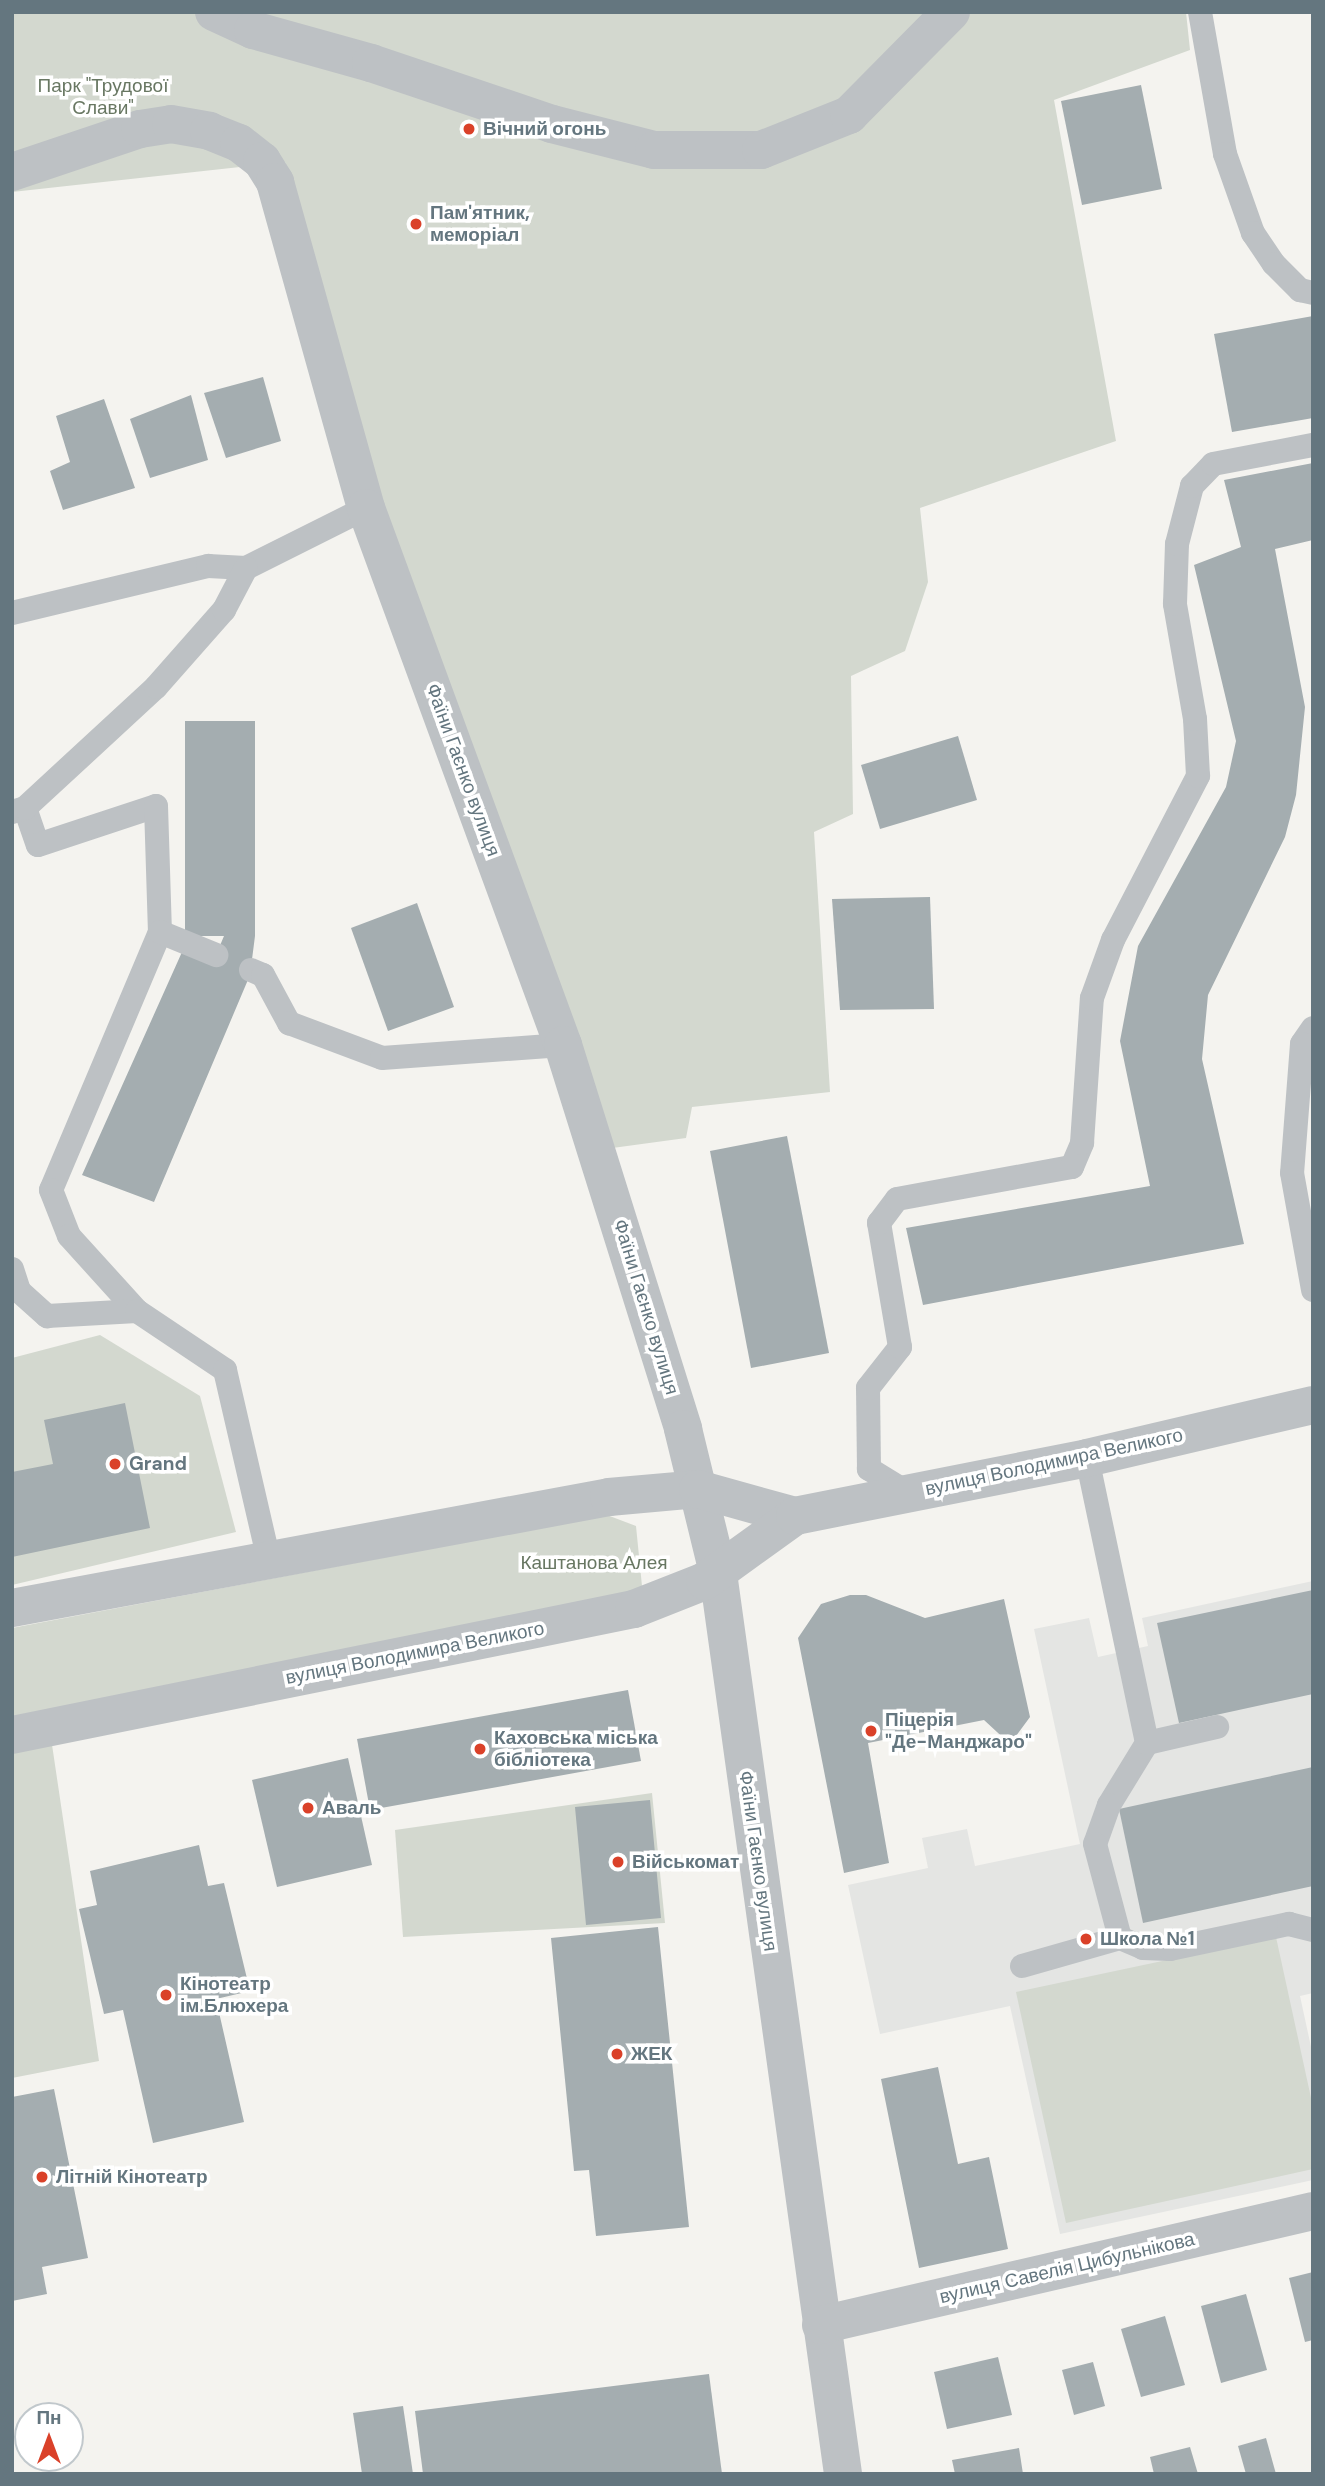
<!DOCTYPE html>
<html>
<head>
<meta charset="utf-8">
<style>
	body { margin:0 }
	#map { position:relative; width:1325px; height:2486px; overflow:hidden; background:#f4f3ef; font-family:"DM Sans",sans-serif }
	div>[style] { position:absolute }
	.built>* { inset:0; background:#e4e5e3 }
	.green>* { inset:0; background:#d3d8cf }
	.building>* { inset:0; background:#a4adb0 }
	.lane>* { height:24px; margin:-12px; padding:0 12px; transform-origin:12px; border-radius:12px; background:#bdc1c4 }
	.street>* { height:38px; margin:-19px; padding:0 19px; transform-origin:19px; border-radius:19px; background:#bdc1c4 }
	.dots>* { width:19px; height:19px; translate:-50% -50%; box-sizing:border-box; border:4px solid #fff; border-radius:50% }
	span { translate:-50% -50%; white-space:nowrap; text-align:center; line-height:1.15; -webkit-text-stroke:7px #fff; paint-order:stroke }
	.park-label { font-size:19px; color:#687762 }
	.poi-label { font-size:19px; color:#64767f; font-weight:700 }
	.left { translate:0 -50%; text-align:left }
	.street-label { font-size:19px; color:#64767f }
	.frame { position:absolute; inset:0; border:14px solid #64767f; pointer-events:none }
	.north { position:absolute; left:14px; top:2402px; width:70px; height:70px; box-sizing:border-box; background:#fff; border:2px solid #c1c8cc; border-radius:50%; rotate:0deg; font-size:19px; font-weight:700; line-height:28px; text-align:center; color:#64767f }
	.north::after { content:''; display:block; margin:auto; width:24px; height:32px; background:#da4129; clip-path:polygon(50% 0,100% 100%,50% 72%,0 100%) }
</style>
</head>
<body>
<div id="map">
	<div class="built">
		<div style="clip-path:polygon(1313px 1581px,1313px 1993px,1300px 1996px,1313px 2056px,1313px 2180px,1060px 2234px,1010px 2006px,880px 2034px,848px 1885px,928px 1868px,922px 1838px,967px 1829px,975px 1866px,1080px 1844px,1034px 1629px,1089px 1618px,1098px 1657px,1148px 1646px,1142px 1618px)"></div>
	</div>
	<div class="green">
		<div style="clip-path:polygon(12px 12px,1186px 12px,1190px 50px,1054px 100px,1116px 441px,920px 508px,928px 582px,905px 651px,851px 676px,853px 814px,814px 832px,830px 1092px,692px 1107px,686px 1138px,605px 1149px,369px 481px,285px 162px,12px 192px)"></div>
		<div style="clip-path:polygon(100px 1335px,200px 1396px,236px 1532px,12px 1585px,12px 1358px)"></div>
		<div style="clip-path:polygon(607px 1515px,636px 1526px,642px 1586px,624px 1603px,47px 1711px,99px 2061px,12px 2078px,12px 1628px)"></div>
		<div style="clip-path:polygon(652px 1793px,665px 1923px,403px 1937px,395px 1830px)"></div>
		<div style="clip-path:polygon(1276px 1937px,1313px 2107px,1313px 2169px,1066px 2223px,1016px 1992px)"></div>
	</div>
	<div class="building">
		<div style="clip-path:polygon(1141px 85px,1162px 189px,1082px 205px,1061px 101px)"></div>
		<div style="clip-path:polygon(1313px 316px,1313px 418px,1232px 432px,1214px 334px)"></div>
		<div style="clip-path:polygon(263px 377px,281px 441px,226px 458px,204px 393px)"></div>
		<div style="clip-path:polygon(191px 395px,208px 460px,150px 478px,130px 419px)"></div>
		<div style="clip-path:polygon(104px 399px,135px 488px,63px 510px,50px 471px,70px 462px,56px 416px)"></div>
		<div style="clip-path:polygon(1313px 463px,1313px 540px,1275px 549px,1305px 707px,1296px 795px,1285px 837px,1208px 995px,1202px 1059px,1244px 1244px,923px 1305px,906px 1228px,1150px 1186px,1120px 1041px,1138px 946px,1226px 787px,1236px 741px,1194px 565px,1241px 547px,1224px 480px)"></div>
		<div style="clip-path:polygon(185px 721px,255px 721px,255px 936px,250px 975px,154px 1202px,82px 1175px,182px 952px,213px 962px,224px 936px,185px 936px)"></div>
		<div style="clip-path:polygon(958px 736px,977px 800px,880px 829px,861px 765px)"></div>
		<div style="clip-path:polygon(930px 897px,934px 1009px,840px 1010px,832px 899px)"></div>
		<div style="clip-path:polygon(417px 903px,454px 1007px,388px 1031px,351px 928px)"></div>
		<div style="clip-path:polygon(787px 1136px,829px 1353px,751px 1368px,710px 1151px)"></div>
		<div style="clip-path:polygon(125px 1403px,150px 1528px,12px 1557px,12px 1472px,53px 1464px,44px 1420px)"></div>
		<div style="clip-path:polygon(1313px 1590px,1313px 1694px,1179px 1723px,1157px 1623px)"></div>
		<div style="clip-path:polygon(850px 1595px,866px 1595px,925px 1618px,1004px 1599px,1030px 1717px,1010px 1744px,984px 1720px,868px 1743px,889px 1863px,844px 1873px,798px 1638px,821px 1604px)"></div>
		<div style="clip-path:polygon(628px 1690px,641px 1761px,370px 1810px,357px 1739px)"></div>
		<div style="clip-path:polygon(348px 1758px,372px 1865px,277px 1887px,252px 1780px)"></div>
		<div style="clip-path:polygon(1313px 1767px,1313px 1886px,1143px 1923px,1119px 1809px)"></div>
		<div style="clip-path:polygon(650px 1800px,661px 1918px,586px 1925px,575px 1807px)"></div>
		<div style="clip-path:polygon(199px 1845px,208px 1886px,224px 1883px,250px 1991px,216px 1999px,244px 2122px,153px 2143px,123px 2010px,104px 2014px,79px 1909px,97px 1905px,90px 1871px)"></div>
		<div style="clip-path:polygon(658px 1927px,689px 2227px,596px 2236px,589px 2170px,574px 2171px,551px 1938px)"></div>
		<div style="clip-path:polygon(938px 2067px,958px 2164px,989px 2157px,1008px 2249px,919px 2268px,881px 2079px)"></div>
		<div style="clip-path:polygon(54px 2089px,88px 2258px,42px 2267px,47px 2294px,12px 2301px,12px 2097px)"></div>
		<div style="clip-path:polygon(1313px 2272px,1313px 2340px,1305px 2342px,1289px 2278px)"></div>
		<div style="clip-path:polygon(1246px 2294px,1267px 2370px,1221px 2383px,1201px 2306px)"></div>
		<div style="clip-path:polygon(1165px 2316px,1185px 2385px,1141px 2397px,1121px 2329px)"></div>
		<div style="clip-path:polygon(998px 2357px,1012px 2415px,947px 2429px,934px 2372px)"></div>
		<div style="clip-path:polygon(1093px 2362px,1105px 2406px,1074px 2415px,1062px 2370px)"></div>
		<div style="clip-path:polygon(709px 2374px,722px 2474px,423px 2474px,415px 2411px)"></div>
		<div style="clip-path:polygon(403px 2406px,413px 2474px,362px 2474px,353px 2413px)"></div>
		<div style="clip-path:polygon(1266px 2438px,1276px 2474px,1246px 2474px,1238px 2446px)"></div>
		<div style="clip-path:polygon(1190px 2447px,1198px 2474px,1154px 2474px,1150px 2457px)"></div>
		<div style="clip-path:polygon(1019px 2448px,1023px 2474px,955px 2474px,952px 2460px)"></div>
	</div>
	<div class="lane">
		<div style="left:1200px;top:12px;width:144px;rotate:80deg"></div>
		<div style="left:1225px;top:154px;width:84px;rotate:70.5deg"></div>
		<div style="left:1253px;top:233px;width:37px;rotate:56deg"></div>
		<div style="left:1274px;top:264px;width:37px;rotate:45deg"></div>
		<div style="left:1300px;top:290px;width:13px;rotate:13deg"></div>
		<div style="left:12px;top:613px;width:202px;rotate:-13.5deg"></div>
		<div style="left:208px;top:566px;width:38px;rotate:3deg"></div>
		<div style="left:246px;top:568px;width:134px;rotate:-26.6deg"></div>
		<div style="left:25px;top:808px;width:39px;rotate:71deg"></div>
		<div style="left:38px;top:845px;width:124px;rotate:-18.3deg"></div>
		<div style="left:156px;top:806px;width:126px;rotate:88.2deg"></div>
		<div style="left:160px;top:932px;width:280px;rotate:112.9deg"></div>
		<div style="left:51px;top:1190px;width:49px;rotate:68.6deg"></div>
		<div style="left:69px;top:1236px;width:101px;rotate:47.8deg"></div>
		<div style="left:12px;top:812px;width:14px;rotate:-17deg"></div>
		<div style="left:25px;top:808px;width:178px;rotate:-42.7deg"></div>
		<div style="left:156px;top:687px;width:103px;rotate:-48.6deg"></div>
		<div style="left:224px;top:610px;width:47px;rotate:-62.4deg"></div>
		<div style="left:160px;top:932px;width:61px;rotate:22.3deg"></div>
		<div style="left:251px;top:970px;width:13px;rotate:23deg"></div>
		<div style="left:263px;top:975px;width:55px;rotate:61.6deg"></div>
		<div style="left:289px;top:1023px;width:99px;rotate:20.6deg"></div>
		<div style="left:382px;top:1058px;width:181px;rotate:-4.1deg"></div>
		<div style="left:1313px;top:1028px;width:19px;rotate:125deg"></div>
		<div style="left:1302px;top:1044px;width:129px;rotate:94.4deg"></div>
		<div style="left:1292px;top:1173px;width:119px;rotate:79.8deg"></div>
		<div style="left:12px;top:1269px;width:23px;rotate:72deg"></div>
		<div style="left:19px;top:1291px;width:38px;rotate:42deg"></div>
		<div style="left:47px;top:1316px;width:90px;rotate:-3.2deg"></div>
		<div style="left:137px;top:1311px;width:106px;rotate:33.8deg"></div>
		<div style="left:225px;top:1370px;width:195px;rotate:77deg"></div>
		<div style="left:1087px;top:1458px;width:291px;rotate:78.1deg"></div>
		<div style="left:1147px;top:1743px;width:73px;rotate:121.5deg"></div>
		<div style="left:1109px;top:1805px;width:41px;rotate:109.7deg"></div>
		<div style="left:1095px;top:1844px;width:97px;rotate:75.1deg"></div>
		<div style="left:1120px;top:1938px;width:25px;rotate:23deg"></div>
		<div style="left:1143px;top:1948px;width:27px;rotate:2deg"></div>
		<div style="left:1170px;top:1949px;width:122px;rotate:-11.9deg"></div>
		<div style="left:1289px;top:1924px;width:25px;rotate:14deg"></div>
		<div style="left:908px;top:1493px;width:46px;rotate:-148.4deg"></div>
		<div style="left:869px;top:1469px;width:81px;rotate:-90.7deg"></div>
		<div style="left:868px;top:1388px;width:52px;rotate:-52deg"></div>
		<div style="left:900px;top:1347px;width:126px;rotate:-99.6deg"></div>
		<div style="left:879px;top:1223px;width:30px;rotate:-53deg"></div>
		<div style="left:897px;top:1199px;width:178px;rotate:-10.4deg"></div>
		<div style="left:1072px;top:1167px;width:26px;rotate:-67deg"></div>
		<div style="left:1082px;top:1143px;width:145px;rotate:-86.1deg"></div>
		<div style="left:1092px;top:998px;width:62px;rotate:-70.1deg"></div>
		<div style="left:1113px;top:940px;width:185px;rotate:-62.6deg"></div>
		<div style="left:1198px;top:776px;width:57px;rotate:-93deg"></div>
		<div style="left:1195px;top:719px;width:117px;rotate:-99.9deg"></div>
		<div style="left:1175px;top:604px;width:60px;rotate:-88.1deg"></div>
		<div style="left:1177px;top:544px;width:60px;rotate:-75.5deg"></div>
		<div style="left:1192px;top:486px;width:30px;rotate:-46deg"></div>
		<div style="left:1213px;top:464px;width:102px;rotate:-10.8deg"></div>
		<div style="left:1147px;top:1743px;width:72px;rotate:-12.9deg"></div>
		<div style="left:1022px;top:1966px;width:102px;rotate:-15.9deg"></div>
	</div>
	<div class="street">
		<div style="left:214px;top:12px;width:43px;rotate:24.8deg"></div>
		<div style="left:253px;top:30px;width:123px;rotate:15.6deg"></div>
		<div style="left:371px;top:63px;width:191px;rotate:18.6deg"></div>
		<div style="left:552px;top:124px;width:105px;rotate:14.3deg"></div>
		<div style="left:654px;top:150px;width:107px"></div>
		<div style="left:761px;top:150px;width:95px;rotate:-21.7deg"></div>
		<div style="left:849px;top:115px;width:145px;rotate:-45.3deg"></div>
		<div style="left:12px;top:172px;width:135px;rotate:-18.6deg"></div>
		<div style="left:140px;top:129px;width:31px;rotate:-9deg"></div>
		<div style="left:171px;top:124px;width:39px;rotate:10deg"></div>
		<div style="left:209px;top:131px;width:32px;rotate:22deg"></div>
		<div style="left:239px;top:143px;width:29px;rotate:38deg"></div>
		<div style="left:262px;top:161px;width:25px;rotate:58deg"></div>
		<div style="left:275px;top:182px;width:338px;rotate:74.4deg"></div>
		<div style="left:366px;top:508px;width:572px;rotate:69.85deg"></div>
		<div style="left:563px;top:1045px;width:402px;rotate:72.6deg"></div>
		<div style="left:683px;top:1429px;width:148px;rotate:76.3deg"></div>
		<div style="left:718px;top:1573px;width:910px;rotate:82.1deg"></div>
		<div style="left:12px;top:1608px;width:607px;rotate:-10.53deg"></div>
		<div style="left:609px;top:1497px;width:89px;rotate:-5.1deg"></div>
		<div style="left:698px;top:1489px;width:101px;rotate:15.6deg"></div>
		<div style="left:12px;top:1735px;width:635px;rotate:-11.45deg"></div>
		<div style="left:634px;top:1609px;width:76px;rotate:-21.5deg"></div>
		<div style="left:705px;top:1581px;width:111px;rotate:-35.8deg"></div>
		<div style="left:795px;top:1516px;width:298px;rotate:-11.2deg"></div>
		<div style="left:1087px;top:1458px;width:232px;rotate:-13.2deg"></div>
		<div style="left:821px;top:2325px;width:505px;rotate:-13.05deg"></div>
	</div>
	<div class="dots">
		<div style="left:469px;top:129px;background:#da4129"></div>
		<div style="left:416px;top:224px;background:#da4129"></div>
		<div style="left:115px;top:1464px;background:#da4129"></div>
		<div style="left:871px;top:1731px;background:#da4129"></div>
		<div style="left:480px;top:1749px;background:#da4129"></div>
		<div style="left:308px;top:1808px;background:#da4129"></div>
		<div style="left:618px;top:1862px;background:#da4129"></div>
		<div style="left:1086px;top:1939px;background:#da4129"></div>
		<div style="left:166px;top:1995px;background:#da4129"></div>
		<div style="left:617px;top:2054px;background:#da4129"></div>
		<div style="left:42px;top:2177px;background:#da4129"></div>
	</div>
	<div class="park-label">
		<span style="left:103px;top:97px">Парк "Трудової<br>Слави"</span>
		<span style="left:594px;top:1563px">Каштанова Алея</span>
	</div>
	<div class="poi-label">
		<span class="left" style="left:483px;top:129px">Вічний огонь</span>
		<span class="left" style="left:430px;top:224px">Пам'ятник,<br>меморіал</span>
		<span class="left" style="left:129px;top:1464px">Grand</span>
		<span class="left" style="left:885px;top:1731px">Піцерія<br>"Де-Манджаро"</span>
		<span class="left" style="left:494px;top:1749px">Каховська міська<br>бібліотека</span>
		<span class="left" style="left:322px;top:1808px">Аваль</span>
		<span class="left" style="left:632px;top:1862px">Військомат</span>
		<span class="left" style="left:1100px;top:1939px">Школа №1</span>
		<span class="left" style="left:180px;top:1995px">Кінотеатр<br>ім.Блюхера</span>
		<span class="left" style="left:631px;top:2054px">ЖЕК</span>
		<span class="left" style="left:56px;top:2177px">Літній Кінотеатр</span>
	</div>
	<div class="street-label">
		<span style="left:463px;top:770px;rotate:70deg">Фаїни Гаєнко вулиця</span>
		<span style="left:646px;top:1307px;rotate:73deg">Фаїни Гаєнко вулиця</span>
		<span style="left:1054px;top:1462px;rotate:-12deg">вулиця Володимира Великого</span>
		<span style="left:415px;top:1653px;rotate:-11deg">вулиця Володимира Великого</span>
		<span style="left:758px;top:1861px;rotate:82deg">Фаїни Гаєнко вулиця</span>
		<span style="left:1067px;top:2268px;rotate:-13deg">вулиця Савелія Цибульнікова</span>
	</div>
	<div class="frame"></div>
	<div class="north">Пн</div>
</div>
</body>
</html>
